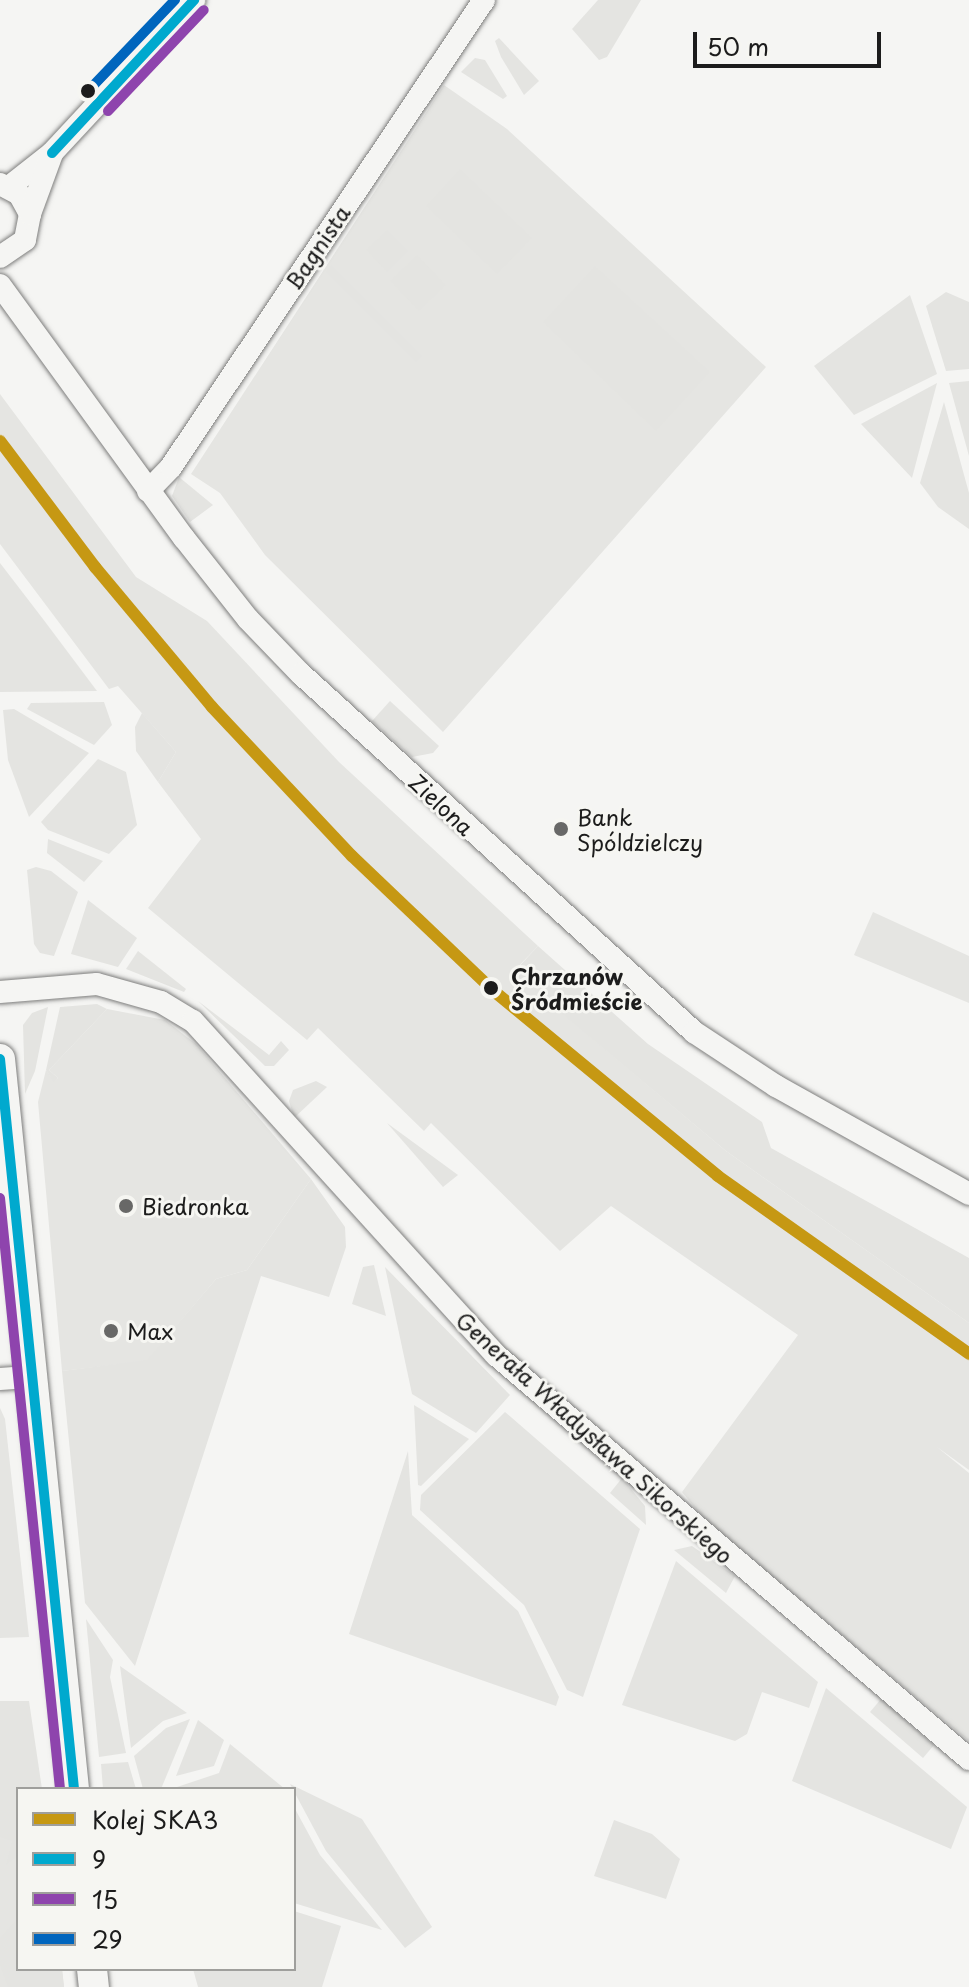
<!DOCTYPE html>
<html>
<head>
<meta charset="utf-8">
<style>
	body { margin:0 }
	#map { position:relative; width:969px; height:1987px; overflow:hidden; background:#f5f5f3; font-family:"Playpen Sans",sans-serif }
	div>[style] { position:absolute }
	.built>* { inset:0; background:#e5e5e2 }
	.green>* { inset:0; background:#e4e4e1 }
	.roads { filter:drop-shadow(0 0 2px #7e7e7d) drop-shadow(0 0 2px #7e7e7d) }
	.street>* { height:22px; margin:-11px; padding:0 11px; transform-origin:11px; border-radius:11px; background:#f5f5f3 }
	.secondary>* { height:30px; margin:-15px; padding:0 15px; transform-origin:15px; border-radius:15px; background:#f5f5f3 }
	.bus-1>* { height:10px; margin:-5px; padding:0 5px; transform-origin:5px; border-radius:5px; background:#00a9ce }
	.bus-2>* { height:10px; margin:-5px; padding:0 5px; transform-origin:5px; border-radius:5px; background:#8e44ad }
	.bus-3>* { height:10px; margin:-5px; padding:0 5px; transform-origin:5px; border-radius:5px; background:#0065bd }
	.rail-1>* { height:12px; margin:-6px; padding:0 6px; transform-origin:6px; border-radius:6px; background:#c69813 }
	.dots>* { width:22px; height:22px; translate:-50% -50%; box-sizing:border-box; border:4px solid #f6f6f2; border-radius:50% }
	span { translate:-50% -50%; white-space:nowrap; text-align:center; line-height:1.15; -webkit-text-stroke:6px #f6f6f2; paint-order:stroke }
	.street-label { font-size:22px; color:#1c1c1c }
	.poi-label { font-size:22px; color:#1c1c1c }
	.left { translate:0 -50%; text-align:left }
	.stop-label { font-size:22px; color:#1c1c1c; font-weight:700 }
	.legend { position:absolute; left:16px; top:1787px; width:280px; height:184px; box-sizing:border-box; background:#f6f6f2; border:2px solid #9f9f9c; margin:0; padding:10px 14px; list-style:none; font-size:24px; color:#1c1c1c }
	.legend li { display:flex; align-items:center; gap:16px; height:40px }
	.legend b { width:40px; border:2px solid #9f9f9c }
	.scale { position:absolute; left:693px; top:32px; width:188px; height:36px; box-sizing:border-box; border:4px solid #1c1c1c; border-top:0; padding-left:10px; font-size:24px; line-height:28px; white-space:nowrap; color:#1c1c1c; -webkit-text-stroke:6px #f6f6f2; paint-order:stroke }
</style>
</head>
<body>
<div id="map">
	<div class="built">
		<div style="clip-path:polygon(444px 85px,507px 129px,766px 367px,443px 732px,265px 555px,220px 493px,191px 474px)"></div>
		<div style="clip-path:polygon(0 394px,136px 577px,207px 621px,339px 762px,538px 946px,513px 972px,726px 1151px,969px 1323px,969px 1470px,937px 1447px,969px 1473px,969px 1741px,707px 1522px,682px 1492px,798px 1335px,611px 1206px,560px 1251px,431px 1123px,424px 1131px,318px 1028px,307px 1040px,148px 908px,201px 839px,158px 782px,176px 752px,118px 686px,109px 689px,0 544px)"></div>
		<div style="clip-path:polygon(873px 912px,969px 956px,969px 1003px,854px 955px)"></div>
		<div style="clip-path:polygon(107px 1009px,165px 1020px,196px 1044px,311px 1179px,247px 1270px,216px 1279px,147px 1361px,62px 1371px,38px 1102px,46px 1070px,54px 1081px,58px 1078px,49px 1070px)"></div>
		<div style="clip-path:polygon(0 1408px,5px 1419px,29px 1637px,0 1638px)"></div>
		<div style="clip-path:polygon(0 1817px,18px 1819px,18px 1969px,62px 1969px,64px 1987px,0 1987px)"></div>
	</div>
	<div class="green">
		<div style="clip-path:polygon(598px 0,641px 0,607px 57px,599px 60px,572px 29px)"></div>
		<div style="clip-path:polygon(499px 38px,539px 81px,524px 95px,501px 57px,495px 41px)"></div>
		<div style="clip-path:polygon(475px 58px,485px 60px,507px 96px,503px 99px,461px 72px)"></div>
		<div style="clip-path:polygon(460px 169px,532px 238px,497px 274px,426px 206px)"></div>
		<div style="clip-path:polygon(387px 230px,408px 251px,387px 272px,366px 250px)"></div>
		<div style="clip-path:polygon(417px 255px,446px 285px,419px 311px,390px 281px)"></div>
		<div style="clip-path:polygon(331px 265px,422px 356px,416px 362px,326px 272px)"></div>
		<div style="clip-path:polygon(595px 266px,710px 372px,656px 431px,543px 322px)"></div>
		<div style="clip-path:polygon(946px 292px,969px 302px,969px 369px,946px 371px,926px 306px)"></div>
		<div style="clip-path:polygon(910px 295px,937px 374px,854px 415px,814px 366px)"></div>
		<div style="clip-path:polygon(969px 381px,969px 456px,949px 383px)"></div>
		<div style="clip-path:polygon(937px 383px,912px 478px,861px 424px)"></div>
		<div style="clip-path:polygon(944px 402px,969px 493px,969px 529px,938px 507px,920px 483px)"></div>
		<div style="clip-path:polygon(179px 477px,213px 505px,190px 522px,172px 496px)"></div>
		<div style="clip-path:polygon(0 563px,43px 619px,97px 691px,0 692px)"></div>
		<div style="clip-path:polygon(390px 701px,439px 746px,433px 753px,412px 757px,372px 721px)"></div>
		<div style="clip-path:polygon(104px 702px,112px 725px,94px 745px,27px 709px,31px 703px)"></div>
		<div style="clip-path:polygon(14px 709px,89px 753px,29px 817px,8px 760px,3px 710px)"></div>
		<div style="clip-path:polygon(142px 713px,176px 752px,158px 782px,136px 751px,135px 727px)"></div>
		<div style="clip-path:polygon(98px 759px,126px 772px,137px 825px,109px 854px,48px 830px,41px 822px)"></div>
		<div style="clip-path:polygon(48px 839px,103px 861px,84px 882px,47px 853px)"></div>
		<div style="clip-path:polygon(36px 867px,51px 871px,78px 892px,54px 956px,40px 953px,34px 944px,27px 870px)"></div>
		<div style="clip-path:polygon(88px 900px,137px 938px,118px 967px,71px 954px)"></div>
		<div style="clip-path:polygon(538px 946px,648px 1044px,762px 1122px,771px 1148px,969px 1258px,969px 1323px,726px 1151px,513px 973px)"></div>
		<div style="clip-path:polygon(138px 951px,186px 989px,184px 992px,126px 969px)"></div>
		<div style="clip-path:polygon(198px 1001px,269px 1055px,281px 1041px,289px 1050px,274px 1066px,265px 1066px)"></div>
		<div style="clip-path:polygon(97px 1004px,107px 1009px,49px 1070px,58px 1078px,54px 1082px,46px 1070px,60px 1007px)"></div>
		<div style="clip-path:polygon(48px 1007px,35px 1071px,25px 1094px,23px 1025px,32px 1013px)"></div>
		<div style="clip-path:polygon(316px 1081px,327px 1087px,294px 1118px,289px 1101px,293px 1090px)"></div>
		<div style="clip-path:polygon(387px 1123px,458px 1175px,443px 1187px)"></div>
		<div style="clip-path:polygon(311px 1179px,345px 1227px,346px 1247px,329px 1297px,261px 1276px,135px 1666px,85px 1603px,62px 1371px,147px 1360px,216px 1279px,247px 1270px)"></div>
		<div style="clip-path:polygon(374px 1265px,386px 1316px,352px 1304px,363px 1267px)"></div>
		<div style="clip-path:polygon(385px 1267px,510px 1395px,476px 1433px,412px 1394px)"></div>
		<div style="clip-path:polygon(414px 1405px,469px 1439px,421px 1486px,418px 1485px)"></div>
		<div style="clip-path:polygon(505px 1412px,640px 1529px,583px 1697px,567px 1690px,524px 1605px,420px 1510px,421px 1495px)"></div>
		<div style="clip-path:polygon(408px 1451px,412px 1515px,518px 1611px,559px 1697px,556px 1706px,349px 1634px)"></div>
		<div style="clip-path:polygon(622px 1478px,645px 1506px,646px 1525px,610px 1493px)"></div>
		<div style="clip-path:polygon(692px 1546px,735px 1576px,726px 1593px,674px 1550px)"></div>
		<div style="clip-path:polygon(676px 1561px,818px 1682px,809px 1708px,762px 1692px,747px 1734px,735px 1741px,622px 1705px)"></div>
		<div style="clip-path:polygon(86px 1619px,113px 1660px,110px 1677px,126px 1753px,99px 1757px)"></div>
		<div style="clip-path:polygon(120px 1666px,187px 1713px,163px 1721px,131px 1748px)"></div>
		<div style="clip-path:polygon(826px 1688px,967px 1807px,951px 1849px,792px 1781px)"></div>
		<div style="clip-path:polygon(881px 1699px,934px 1745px,923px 1758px,870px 1712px)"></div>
		<div style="clip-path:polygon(0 1701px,29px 1701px,42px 1789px,18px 1789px,18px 1856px,6px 1865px,12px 1841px,0 1837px)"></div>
		<div style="clip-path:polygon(190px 1719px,161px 1789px,143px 1789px,134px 1756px,166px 1728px)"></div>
		<div style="clip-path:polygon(198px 1720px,224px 1740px,214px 1766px,176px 1776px)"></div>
		<div style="clip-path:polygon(230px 1744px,285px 1789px,171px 1789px,219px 1773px)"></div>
		<div style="clip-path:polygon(128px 1762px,136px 1789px,103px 1789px,101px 1764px)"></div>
		<div style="clip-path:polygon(290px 1784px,362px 1819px,432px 1927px,405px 1948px,326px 1851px)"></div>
		<div style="clip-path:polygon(294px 1807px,320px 1855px,382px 1930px,294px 1903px)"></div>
		<div style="clip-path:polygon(614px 1820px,652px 1834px,680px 1859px,666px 1899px,594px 1876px)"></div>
		<div style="clip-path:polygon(294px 1911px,341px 1926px,322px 1987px,198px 1987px,193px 1969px,294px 1969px)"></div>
		<div style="clip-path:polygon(18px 1918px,18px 1969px,62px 1969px,64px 1987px,8px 1987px,0 1965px,0 1938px)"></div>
	</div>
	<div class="roads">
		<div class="street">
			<div style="left:0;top:184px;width:21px;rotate:28deg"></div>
			<div style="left:19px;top:194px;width:23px;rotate:61deg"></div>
			<div style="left:30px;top:214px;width:26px;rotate:101deg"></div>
			<div style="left:25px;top:240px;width:30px;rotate:146deg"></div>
			<div style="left:9px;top:187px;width:55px;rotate:-38.3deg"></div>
			<div style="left:52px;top:153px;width:209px;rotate:-47.1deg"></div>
			<div style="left:30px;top:214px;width:64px;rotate:-69.9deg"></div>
			<div style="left:0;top:285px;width:313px;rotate:54deg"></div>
			<div style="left:184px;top:538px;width:103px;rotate:51.7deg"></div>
			<div style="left:248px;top:619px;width:76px;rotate:46.1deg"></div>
			<div style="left:301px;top:674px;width:532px;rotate:42.33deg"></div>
			<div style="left:694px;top:1032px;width:98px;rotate:33.4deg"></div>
			<div style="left:776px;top:1086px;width:221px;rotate:29.2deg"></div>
			<div style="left:148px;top:491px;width:33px;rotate:-46deg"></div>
			<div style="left:171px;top:467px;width:562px;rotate:-56.17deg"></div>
			<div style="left:0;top:992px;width:97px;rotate:-4.7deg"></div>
			<div style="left:97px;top:984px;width:66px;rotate:15.7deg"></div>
			<div style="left:161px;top:1002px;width:37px;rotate:31deg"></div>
			<div style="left:193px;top:1021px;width:451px;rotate:47.8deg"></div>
			<div style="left:496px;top:1355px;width:622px;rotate:40.5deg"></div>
			<div style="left:0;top:1379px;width:32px;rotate:-4deg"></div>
		</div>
		<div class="secondary">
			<div style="left:0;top:1059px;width:734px;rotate:84.21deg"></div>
			<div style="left:92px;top:1969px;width:18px;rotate:84deg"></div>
		</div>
	</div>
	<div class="bus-1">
		<div style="left:52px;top:153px;width:209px;rotate:-47.1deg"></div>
		<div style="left:0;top:1059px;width:734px;rotate:84.21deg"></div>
	</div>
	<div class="bus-2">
		<div style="left:108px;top:111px;width:139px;rotate:-46.5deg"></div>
		<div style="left:0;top:1198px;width:594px;rotate:84.2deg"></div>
	</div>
	<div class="bus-3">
		<div style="left:88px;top:91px;width:126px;rotate:-46.3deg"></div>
	</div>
	<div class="rail-1">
		<div style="left:0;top:441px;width:158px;rotate:53deg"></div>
		<div style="left:95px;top:567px;width:182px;rotate:50.1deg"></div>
		<div style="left:212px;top:707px;width:204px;rotate:46.8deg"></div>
		<div style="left:352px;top:856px;width:197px;rotate:43.6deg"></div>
		<div style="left:495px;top:992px;width:289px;rotate:39.5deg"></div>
		<div style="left:718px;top:1176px;width:308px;rotate:35.3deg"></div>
	</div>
	<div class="dots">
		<div style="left:88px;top:91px;background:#1c1c1c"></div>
		<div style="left:561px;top:829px;background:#686867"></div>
		<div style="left:491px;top:988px;background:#1c1c1c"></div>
		<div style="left:126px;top:1206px;background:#686867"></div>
		<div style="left:111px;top:1331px;background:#686867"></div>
	</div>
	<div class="street-label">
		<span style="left:317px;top:247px;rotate:-56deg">Bagnista</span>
		<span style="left:442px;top:804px;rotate:43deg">Zielona</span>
		<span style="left:595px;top:1437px;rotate:42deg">Generała Władysława Sikorskiego</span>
	</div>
	<div class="poi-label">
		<span class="left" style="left:577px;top:829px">Bank<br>Spóldzielczy</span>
		<span class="left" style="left:142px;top:1206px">Biedronka</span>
		<span class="left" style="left:127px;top:1331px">Max</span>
	</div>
	<div class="stop-label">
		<span class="left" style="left:511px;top:988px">Chrzanów<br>Śródmieście</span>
	</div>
	<ul class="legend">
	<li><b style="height:10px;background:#c69813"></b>Kolej SKA3</li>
	<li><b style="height:10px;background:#00a9ce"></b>9</li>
	<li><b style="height:10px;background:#8e44ad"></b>15</li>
	<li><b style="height:10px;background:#0065bd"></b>29</li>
	</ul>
	<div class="scale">50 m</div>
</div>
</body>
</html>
